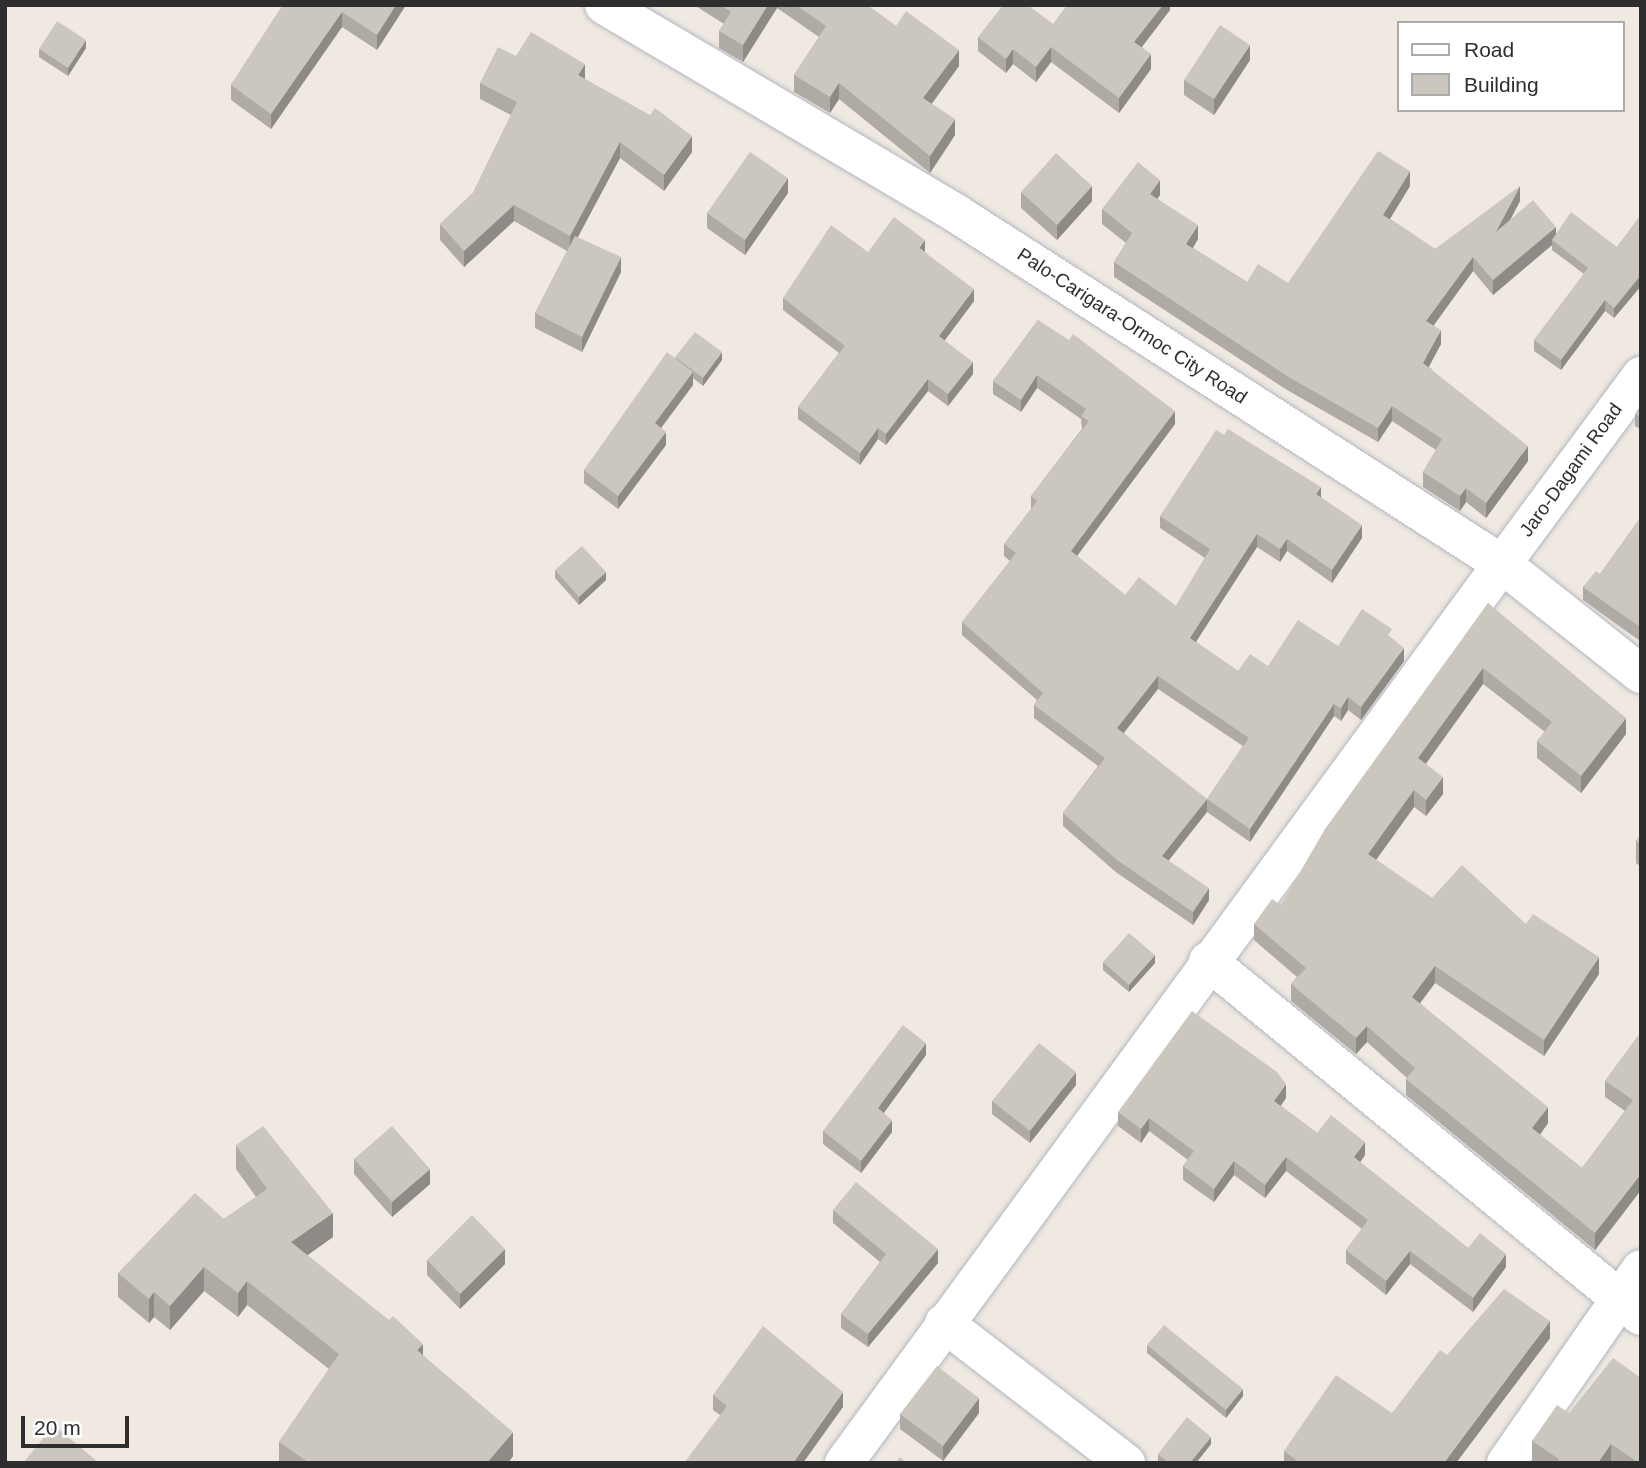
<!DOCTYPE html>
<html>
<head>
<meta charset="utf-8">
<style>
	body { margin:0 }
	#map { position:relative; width:1646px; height:1468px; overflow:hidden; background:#efe9e1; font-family:Arial,sans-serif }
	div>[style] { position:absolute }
	.roads { filter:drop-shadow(0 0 2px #b4b7c1) drop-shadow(0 0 2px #b4b7c1) }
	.street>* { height:38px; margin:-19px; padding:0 19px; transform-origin:19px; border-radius:19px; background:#fff }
	.secondary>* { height:38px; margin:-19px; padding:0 19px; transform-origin:19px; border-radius:19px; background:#fff }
	.wall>* { inset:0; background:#afaba4 }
	.shaded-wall>* { inset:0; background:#8e8b86 }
	.building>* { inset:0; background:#cbc7bf }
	span { translate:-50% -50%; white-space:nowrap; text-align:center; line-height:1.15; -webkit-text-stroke:5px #fff; paint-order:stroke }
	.street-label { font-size:19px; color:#2e2e2e }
	.frame { position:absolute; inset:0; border:7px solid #2e2e2e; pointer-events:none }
	.legend { position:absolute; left:1397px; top:21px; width:228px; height:91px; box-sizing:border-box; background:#fff; border:2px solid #ababab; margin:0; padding:9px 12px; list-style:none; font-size:21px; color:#2e2e2e }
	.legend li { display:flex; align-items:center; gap:14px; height:35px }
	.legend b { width:35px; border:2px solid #ababab }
	.scale { position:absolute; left:21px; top:1416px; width:108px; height:32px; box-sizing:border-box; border:4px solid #2e2e2e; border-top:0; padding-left:9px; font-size:21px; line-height:24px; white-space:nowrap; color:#2e2e2e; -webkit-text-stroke:5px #fff; paint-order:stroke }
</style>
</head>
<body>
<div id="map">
	<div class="roads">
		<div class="street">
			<div style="left:1208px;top:961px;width:560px;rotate:39.35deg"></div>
			<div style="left:944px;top:1323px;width:230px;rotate:37.6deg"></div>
			<div style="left:844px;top:1463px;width:1114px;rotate:-53.8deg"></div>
			<div style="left:1506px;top:1463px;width:236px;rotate:-55.2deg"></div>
		</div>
		<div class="secondary">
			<div style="left:604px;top:5px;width:410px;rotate:30.6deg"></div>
			<div style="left:957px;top:214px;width:648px;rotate:32.71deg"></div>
			<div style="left:1502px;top:564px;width:177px;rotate:38.4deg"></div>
			<div style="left:1502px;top:564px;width:234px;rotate:-53.5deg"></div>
		</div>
	</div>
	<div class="wall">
		<div style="clip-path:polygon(283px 5px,406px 5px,377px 50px,342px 27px,271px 129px,231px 100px,231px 85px)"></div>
		<div style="clip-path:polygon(694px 5px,867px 5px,896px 26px,959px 66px,932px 104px,955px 135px,930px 173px,839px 99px,830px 113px,794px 92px,794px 75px,819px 37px,777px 8px,743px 62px,719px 48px,719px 31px,724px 24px)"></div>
		<div style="clip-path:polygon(1170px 5px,1170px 10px,1142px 47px,1151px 69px,1119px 113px,1051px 62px,1036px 82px,1013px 64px,1006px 73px,978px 51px,978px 37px)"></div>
		<div style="clip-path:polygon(86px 48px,68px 76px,39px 57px,39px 49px)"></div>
		<div style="clip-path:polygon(516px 56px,585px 79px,692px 152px,664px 191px,620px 158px,577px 238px,621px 272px,582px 352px,535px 328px,535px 313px,567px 251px,514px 221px,464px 267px,440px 240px,440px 224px,473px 193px,511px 115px,480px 99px,480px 83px)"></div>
		<div style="clip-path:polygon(1250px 60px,1214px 115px,1184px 95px,1184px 80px)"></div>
		<div style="clip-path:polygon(1410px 186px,1390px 219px,1435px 249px,1520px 201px,1510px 220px,1556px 233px,1617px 247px,1641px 215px,1641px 286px,1614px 318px,1605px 311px,1561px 370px,1534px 351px,1534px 340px,1584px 274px,1552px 250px,1552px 245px,1493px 295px,1473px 271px,1433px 326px,1441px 344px,1429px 367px,1528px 461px,1486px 518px,1466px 502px,1460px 511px,1423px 487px,1423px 472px,1436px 450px,1392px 421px,1378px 442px,1287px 390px,1114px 277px,1114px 262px,1126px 243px,1102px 224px,1102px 209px,1160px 195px,1157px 199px,1198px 239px,1193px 248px,1247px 282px,1288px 283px)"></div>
		<div style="clip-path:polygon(1021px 192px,1092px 201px,1057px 240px,1021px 208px)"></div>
		<div style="clip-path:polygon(788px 193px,745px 255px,707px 228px,707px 213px)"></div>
		<div style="clip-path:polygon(868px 252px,925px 252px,974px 301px,944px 341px,973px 374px,948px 406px,928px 391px,886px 445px,878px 439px,860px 465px,798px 419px,798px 407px,839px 353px,783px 310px,783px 298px)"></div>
		<div style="clip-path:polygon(1038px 320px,1175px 424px,1077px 556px,1125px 595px,1176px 606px,1205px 558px,1160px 528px,1160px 516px,1321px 497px,1362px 538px,1332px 583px,1287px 551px,1280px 562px,1257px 547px,1196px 642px,1238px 671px,1268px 666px,1338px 646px,1392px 639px,1404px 661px,1361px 720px,1348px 710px,1341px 721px,1334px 716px,1250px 842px,1207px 812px,1207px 799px,1243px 746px,1158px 689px,1124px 733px,1207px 812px,1168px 861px,1209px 900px,1193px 925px,1117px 873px,1063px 826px,1063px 813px,1098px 766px,1034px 718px,1034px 705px,1037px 700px,962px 635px,962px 622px,1010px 561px,1004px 556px,1004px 544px,1031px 509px,1031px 496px,1082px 429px,1081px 419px,1037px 388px,1021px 412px,993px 394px,993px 381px)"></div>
		<div style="clip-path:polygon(675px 358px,722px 360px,703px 386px,693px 378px,693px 385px,661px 428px,666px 445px,618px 509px,584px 483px,584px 470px)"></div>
		<div style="clip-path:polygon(1641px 405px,1641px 429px,1635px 426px,1635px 414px)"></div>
		<div style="clip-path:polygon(1641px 517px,1640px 641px,1583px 600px,1583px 587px,1600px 574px)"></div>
		<div style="clip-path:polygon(555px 570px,606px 580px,579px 605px,555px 578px)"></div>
		<div style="clip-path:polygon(1488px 603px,1626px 734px,1581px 793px,1537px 758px,1537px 741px,1545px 732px,1483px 684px,1426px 764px,1443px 794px,1426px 816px,1414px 807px,1376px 860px,1432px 898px,1526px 924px,1599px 974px,1544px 1056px,1435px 983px,1420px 1003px,1548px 1123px,1540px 1135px,1582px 1168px,1625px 1111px,1605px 1097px,1605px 1081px,1641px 1032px,1641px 1190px,1595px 1250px,1406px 1095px,1406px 1079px,1407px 1078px,1367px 1042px,1356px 1054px,1291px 1001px,1291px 984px,1297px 977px,1254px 940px,1254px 924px,1281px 905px)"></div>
		<div style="clip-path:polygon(1641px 835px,1641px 867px,1636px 863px,1636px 841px)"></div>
		<div style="clip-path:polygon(1103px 962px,1155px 963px,1129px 992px,1103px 970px)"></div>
		<div style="clip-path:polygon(926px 1055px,883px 1113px,892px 1132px,861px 1173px,823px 1144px,823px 1131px)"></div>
		<div style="clip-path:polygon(1076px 1085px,1030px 1143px,992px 1114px,992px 1101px)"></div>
		<div style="clip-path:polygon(1286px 1098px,1281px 1106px,1317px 1133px,1365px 1155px,1360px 1162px,1468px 1248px,1506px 1267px,1473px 1312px,1410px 1264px,1386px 1295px,1346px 1263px,1346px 1250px,1362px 1229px,1286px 1171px,1265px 1198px,1234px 1175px,1214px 1202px,1183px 1180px,1183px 1166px,1188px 1160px,1149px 1131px,1141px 1143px,1118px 1126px,1118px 1112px)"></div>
		<div style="clip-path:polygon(236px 1145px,333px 1237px,307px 1255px,423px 1355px,513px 1456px,508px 1463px,279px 1463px,279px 1442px,329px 1369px,247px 1305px,238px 1317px,204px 1291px,170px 1330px,154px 1317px,149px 1323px,118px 1297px,118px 1273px,224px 1219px,256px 1197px,236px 1169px)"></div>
		<div style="clip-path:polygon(354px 1159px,430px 1184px,392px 1217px,354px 1174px)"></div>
		<div style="clip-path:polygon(833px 1210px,938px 1263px,868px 1347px,841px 1328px,841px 1314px,880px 1262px,833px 1223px)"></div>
		<div style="clip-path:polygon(427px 1260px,505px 1264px,460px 1309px,427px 1275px)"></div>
		<div style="clip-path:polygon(1550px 1338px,1456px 1463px,1284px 1463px,1284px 1451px,1392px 1413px,1447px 1355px)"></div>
		<div style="clip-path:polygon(1147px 1345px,1243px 1396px,1226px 1418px,1147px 1353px)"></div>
		<div style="clip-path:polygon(713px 1395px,843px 1407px,720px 1415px,713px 1410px)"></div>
		<div style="clip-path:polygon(979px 1413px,943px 1461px,900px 1429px,900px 1414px)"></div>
		<div style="clip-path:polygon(1569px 1413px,1641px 1463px,1532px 1463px,1532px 1441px)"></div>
		<div style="clip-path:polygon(1211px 1444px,1196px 1463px,1158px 1462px,1158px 1454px)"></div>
	</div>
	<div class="shaded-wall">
		<div style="clip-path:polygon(396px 5px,406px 5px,377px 50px,377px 35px)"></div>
		<div style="clip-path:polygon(768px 5px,777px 5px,777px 8px,743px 62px,743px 45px)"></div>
		<div style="clip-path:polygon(1163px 5px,1170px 5px,1170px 10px,1134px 57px,1134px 42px)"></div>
		<div style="clip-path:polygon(342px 12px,342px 27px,271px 129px,271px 114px)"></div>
		<div style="clip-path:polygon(86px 40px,86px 48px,68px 76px,68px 68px)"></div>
		<div style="clip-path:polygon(1250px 45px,1250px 60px,1214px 115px,1214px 99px)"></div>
		<div style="clip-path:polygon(1051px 47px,1051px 62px,1036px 82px,1036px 67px)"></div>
		<div style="clip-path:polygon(1013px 49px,1013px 64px,1006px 73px,1006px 59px)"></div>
		<div style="clip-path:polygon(959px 50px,959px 66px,923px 115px,923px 98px)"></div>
		<div style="clip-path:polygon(1151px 54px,1151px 69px,1119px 113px,1119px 98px)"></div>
		<div style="clip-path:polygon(585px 64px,585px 80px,578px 75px)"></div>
		<div style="clip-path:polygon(839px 83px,839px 99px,830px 113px,830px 97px)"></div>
		<div style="clip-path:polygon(955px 119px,955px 135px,930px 173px,930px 156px)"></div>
		<div style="clip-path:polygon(692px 136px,692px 152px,664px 191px,664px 175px)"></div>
		<div style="clip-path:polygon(620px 142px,620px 158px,570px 252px,570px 236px)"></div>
		<div style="clip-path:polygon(1410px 171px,1410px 186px,1383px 230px,1383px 215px)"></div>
		<div style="clip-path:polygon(788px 178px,788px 193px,745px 255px,745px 240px)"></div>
		<div style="clip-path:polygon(1160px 180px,1160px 195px,1150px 209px,1150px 194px)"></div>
		<div style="clip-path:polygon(1092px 186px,1092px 201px,1057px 240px,1057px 225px)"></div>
		<div style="clip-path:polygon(1520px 186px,1520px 201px,1496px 247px,1496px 232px)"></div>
		<div style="clip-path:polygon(514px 205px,514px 221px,464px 267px,464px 251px)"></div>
		<div style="clip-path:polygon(1198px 225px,1198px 239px,1186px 259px,1186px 244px)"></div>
		<div style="clip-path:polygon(1556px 227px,1556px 242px,1552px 240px,1552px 245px,1493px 295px,1493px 280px)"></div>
		<div style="clip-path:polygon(925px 240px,925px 252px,919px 248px)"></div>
		<div style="clip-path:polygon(621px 257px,621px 272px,582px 352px,582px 337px)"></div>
		<div style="clip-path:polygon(1473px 257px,1473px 271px,1426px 336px,1426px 321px)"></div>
		<div style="clip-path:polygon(1641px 275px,1641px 286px,1614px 318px,1614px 308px)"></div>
		<div style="clip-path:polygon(974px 289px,974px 301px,939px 348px,939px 336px)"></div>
		<div style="clip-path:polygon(1605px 300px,1605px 311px,1561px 370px,1561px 360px)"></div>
		<div style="clip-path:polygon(1441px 330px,1441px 344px,1423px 377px,1423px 363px)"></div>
		<div style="clip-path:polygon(722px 352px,722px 360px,703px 386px,703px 378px)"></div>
		<div style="clip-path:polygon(973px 362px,973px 374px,948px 406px,948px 394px)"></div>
		<div style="clip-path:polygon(693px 372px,693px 385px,655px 436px,655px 423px)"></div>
		<div style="clip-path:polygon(1037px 375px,1037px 388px,1021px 412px,1021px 400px)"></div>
		<div style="clip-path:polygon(928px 379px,928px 391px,886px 445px,886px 434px)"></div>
		<div style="clip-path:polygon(1392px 406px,1392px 421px,1378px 442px,1378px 428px)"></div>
		<div style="clip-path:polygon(1175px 411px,1175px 424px,1071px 564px,1071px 551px)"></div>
		<div style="clip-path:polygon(878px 428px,878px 439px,860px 465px,860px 453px)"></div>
		<div style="clip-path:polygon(666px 432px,666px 445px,618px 509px,618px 496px)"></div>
		<div style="clip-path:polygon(1528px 446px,1528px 461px,1486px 518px,1486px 503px)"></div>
		<div style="clip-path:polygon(1321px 487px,1321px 500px,1316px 494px)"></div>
		<div style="clip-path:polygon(1466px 488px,1466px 502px,1460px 511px,1460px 496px)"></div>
		<div style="clip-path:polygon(1362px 525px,1362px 538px,1332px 583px,1332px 570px)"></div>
		<div style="clip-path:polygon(1257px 534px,1257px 547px,1190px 651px,1190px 638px)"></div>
		<div style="clip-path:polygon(1287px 539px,1287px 551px,1280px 562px,1280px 549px)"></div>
		<div style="clip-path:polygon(606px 572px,606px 580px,579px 605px,579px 597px)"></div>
		<div style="clip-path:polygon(1404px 648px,1404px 661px,1361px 720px,1361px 707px)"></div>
		<div style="clip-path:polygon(1483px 668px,1483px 684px,1418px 774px,1418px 758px)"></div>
		<div style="clip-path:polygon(1158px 676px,1158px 689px,1117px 741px,1117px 728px)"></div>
		<div style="clip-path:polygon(1348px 697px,1348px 710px,1341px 721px,1341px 708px)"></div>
		<div style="clip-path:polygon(1334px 704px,1334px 716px,1250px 842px,1250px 829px)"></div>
		<div style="clip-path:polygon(1626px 718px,1626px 734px,1581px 793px,1581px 776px)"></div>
		<div style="clip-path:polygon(1443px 777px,1443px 794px,1426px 816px,1426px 800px)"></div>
		<div style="clip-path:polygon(1414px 790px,1414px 807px,1368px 871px,1368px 854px)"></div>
		<div style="clip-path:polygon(1207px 799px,1207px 812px,1162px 869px,1162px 856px)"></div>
		<div style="clip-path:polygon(1209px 888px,1209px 900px,1193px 925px,1193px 912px)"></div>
		<div style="clip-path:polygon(1155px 955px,1155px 963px,1129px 992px,1129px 985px)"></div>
		<div style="clip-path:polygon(1599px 957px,1599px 974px,1544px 1056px,1544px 1040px)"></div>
		<div style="clip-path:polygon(1435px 966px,1435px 983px,1412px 1014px,1412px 997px)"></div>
		<div style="clip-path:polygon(1367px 1026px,1367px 1042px,1356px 1054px,1356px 1038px)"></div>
		<div style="clip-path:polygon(926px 1043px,926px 1055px,878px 1121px,878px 1108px)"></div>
		<div style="clip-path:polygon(1076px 1072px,1076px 1085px,1030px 1143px,1030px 1131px)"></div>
		<div style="clip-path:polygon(1286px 1084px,1286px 1098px,1274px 1114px,1274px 1101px)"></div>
		<div style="clip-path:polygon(1548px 1107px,1548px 1123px,1532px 1145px,1532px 1128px)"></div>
		<div style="clip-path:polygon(1149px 1118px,1149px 1131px,1141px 1143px,1141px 1129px)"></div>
		<div style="clip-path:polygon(892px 1120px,892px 1132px,861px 1173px,861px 1161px)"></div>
		<div style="clip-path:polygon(1365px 1142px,1365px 1155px,1354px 1171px,1354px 1157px)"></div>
		<div style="clip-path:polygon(1286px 1157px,1286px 1171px,1265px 1198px,1265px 1185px)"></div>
		<div style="clip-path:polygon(1234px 1161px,1234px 1175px,1214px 1202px,1214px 1189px)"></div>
		<div style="clip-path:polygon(430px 1169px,430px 1184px,392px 1217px,392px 1202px)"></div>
		<div style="clip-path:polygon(1641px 1174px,1641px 1190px,1595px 1250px,1595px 1233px)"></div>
		<div style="clip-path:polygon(333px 1213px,333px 1237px,291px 1267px,291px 1242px)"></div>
		<div style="clip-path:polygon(505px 1249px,505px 1264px,460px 1309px,460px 1294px)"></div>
		<div style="clip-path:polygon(938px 1249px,938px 1263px,868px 1347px,868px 1334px)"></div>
		<div style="clip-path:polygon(1410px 1251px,1410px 1264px,1386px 1295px,1386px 1281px)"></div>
		<div style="clip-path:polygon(1506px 1254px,1506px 1267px,1473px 1312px,1473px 1298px)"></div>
		<div style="clip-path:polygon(204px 1267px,204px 1291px,170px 1330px,170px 1306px)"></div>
		<div style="clip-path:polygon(247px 1281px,247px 1305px,238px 1317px,238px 1293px)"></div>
		<div style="clip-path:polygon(154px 1292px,154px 1317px,149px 1323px,149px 1299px)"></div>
		<div style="clip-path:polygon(1550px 1321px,1550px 1338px,1456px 1463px,1444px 1463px)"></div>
		<div style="clip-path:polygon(423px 1344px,423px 1369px,417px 1350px)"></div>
		<div style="clip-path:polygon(1243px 1389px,1243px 1396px,1226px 1418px,1226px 1410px)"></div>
		<div style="clip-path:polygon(843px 1392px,843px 1407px,803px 1463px,793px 1463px)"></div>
		<div style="clip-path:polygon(979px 1398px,979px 1413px,943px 1461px,943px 1446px)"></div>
		<div style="clip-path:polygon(513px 1432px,513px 1456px,508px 1463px,487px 1463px)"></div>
		<div style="clip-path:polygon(1211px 1437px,1211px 1444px,1196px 1463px,1190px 1463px)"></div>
		<div style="clip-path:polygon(1611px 1444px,1611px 1463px,1598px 1463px)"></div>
	</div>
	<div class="building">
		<div style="clip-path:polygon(283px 5px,396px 5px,377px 35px,342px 12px,271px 114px,231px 85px)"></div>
		<div style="clip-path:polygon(721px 5px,768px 5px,743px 45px,719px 31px,731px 12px)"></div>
		<div style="clip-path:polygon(796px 5px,867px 5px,896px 26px,906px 11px,959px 50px,923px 98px,955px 119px,930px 156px,839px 83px,830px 97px,794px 75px,826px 26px)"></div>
		<div style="clip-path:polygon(1003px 5px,1028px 5px,1053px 24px,1067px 5px,1163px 5px,1134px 42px,1151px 54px,1119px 98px,1051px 47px,1036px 67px,1013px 49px,1006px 59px,978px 37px)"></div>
		<div style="clip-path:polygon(57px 21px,86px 40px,68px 68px,39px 49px)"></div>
		<div style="clip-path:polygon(1220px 25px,1250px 45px,1214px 99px,1184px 80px)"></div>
		<div style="clip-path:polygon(531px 32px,585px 64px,578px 75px,650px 115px,655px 108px,692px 136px,664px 175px,620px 142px,570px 236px,514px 205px,464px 251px,440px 224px,473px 193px,517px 102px,480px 83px,498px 47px,516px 56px)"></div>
		<div style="clip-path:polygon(1378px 151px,1410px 171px,1383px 215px,1435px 249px,1520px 186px,1496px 232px,1533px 200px,1556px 227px,1493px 280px,1473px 257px,1426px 321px,1441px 330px,1423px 363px,1528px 446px,1486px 503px,1466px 488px,1460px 496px,1423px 472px,1442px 439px,1392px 406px,1378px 428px,1287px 376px,1114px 262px,1132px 233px,1102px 209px,1138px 162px,1160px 180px,1150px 194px,1198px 225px,1186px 244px,1247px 282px,1258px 264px,1288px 283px)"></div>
		<div style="clip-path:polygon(750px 152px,788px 178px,745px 240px,707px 213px)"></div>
		<div style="clip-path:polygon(1056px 153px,1092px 186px,1057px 225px,1021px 192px)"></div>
		<div style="clip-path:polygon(1571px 212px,1617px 247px,1641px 215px,1641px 275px,1614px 308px,1605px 300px,1561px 360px,1534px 340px,1588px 268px,1552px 240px)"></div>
		<div style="clip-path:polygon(894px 217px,925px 240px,919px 248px,974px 289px,939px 336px,973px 362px,948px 394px,928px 379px,886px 434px,878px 428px,860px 453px,798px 407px,845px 346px,783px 298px,831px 225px,868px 252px)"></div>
		<div style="clip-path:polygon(575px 236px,621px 257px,582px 337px,535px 313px)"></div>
		<div style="clip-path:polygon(1038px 320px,1069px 340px,1073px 334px,1175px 411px,1071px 551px,1125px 595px,1139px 577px,1176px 606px,1210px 549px,1160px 516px,1216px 430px,1224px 435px,1228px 429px,1321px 487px,1316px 494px,1362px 525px,1332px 570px,1287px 539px,1280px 549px,1257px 534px,1190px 638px,1238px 671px,1250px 654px,1268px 666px,1298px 620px,1338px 646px,1362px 609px,1392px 629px,1388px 635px,1404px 648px,1361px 707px,1348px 697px,1341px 708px,1334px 704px,1250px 829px,1207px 799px,1249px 738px,1158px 676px,1117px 728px,1207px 799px,1162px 856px,1209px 888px,1193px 912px,1117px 860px,1063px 813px,1105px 758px,1034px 705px,1043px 693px,962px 622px,1016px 553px,1004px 544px,1037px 501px,1031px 496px,1089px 421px,1081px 416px,1086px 409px,1037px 375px,1021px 400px,993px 381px)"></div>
		<div style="clip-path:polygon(695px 332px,722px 352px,703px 378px,675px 357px)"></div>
		<div style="clip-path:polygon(667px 352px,693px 372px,655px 423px,666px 432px,618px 496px,584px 470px)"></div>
		<div style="clip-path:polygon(1641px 405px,1641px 417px,1635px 414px)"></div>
		<div style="clip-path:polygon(1641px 517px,1641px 627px,1640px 627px,1583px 587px,1596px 571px,1600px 574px)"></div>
		<div style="clip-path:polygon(582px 546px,606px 572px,579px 597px,555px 570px)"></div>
		<div style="clip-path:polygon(1488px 603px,1626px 718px,1581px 776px,1537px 741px,1552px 722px,1483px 668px,1418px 758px,1443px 777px,1426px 800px,1414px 790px,1368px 854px,1432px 898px,1462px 865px,1526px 924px,1533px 914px,1599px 957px,1544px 1040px,1435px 966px,1412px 997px,1548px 1107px,1532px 1128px,1582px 1168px,1633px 1100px,1605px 1081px,1641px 1032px,1641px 1174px,1595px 1233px,1406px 1079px,1415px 1068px,1367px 1026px,1356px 1038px,1291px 984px,1306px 968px,1254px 924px,1272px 899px,1281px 905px,1325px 829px)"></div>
		<div style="clip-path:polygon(1641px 835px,1641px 845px,1636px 841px)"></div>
		<div style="clip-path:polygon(1129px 933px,1155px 955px,1129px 985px,1103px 962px)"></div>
		<div style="clip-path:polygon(1192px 1011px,1277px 1072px,1286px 1084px,1274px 1101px,1317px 1133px,1331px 1115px,1365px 1142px,1354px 1157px,1468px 1248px,1480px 1233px,1506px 1254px,1473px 1298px,1410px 1251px,1386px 1281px,1346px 1250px,1368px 1220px,1286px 1157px,1265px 1185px,1234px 1161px,1214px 1189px,1183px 1166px,1194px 1151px,1149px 1118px,1141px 1129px,1118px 1112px)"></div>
		<div style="clip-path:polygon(903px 1025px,926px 1043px,878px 1108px,892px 1120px,861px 1161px,823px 1131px)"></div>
		<div style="clip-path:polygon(1039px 1043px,1076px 1072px,1030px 1131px,992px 1101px)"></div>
		<div style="clip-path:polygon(263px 1126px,333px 1213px,291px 1242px,389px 1320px,393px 1316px,423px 1344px,417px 1350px,513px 1432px,487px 1463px,307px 1463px,308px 1462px,279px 1442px,339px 1354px,247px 1281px,238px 1293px,204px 1267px,170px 1306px,154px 1292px,149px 1299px,118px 1273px,195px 1193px,224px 1219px,267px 1189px,236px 1145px)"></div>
		<div style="clip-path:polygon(392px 1126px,430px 1169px,392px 1202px,354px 1159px)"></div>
		<div style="clip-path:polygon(856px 1182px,938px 1249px,868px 1334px,841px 1314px,886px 1254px,833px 1210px)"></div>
		<div style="clip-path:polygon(472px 1215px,505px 1249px,460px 1294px,427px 1260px)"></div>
		<div style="clip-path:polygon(1504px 1289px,1550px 1321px,1444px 1463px,1300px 1463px,1284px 1451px,1336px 1375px,1392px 1413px,1440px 1350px,1447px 1355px)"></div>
		<div style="clip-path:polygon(1164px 1325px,1243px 1389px,1226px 1410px,1147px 1345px)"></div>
		<div style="clip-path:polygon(763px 1326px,843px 1392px,793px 1463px,684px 1463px,727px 1406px,713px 1395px)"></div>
		<div style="clip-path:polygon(1613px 1358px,1641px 1378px,1641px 1463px,1639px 1463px,1611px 1444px,1598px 1463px,1557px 1463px,1559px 1459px,1532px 1441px,1557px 1405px,1569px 1413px)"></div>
		<div style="clip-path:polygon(937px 1366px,979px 1398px,943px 1446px,900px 1414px)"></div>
		<div style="clip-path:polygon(1187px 1417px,1211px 1437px,1190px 1463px,1169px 1463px,1158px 1454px)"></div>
		<div style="clip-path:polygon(54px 1425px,99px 1463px,23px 1463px)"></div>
		<div style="clip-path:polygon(900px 1457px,907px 1463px,895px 1463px)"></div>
	</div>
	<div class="street-label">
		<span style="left:1132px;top:326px;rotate:33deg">Palo-Carigara-Ormoc City Road</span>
		<span style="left:1571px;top:470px;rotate:-54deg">Jaro-Dagami Road</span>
	</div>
	<div class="frame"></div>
	<ul class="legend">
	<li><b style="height:9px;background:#fff"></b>Road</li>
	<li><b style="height:19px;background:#cbc7bf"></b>Building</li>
	</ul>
	<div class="scale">20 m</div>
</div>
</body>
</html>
